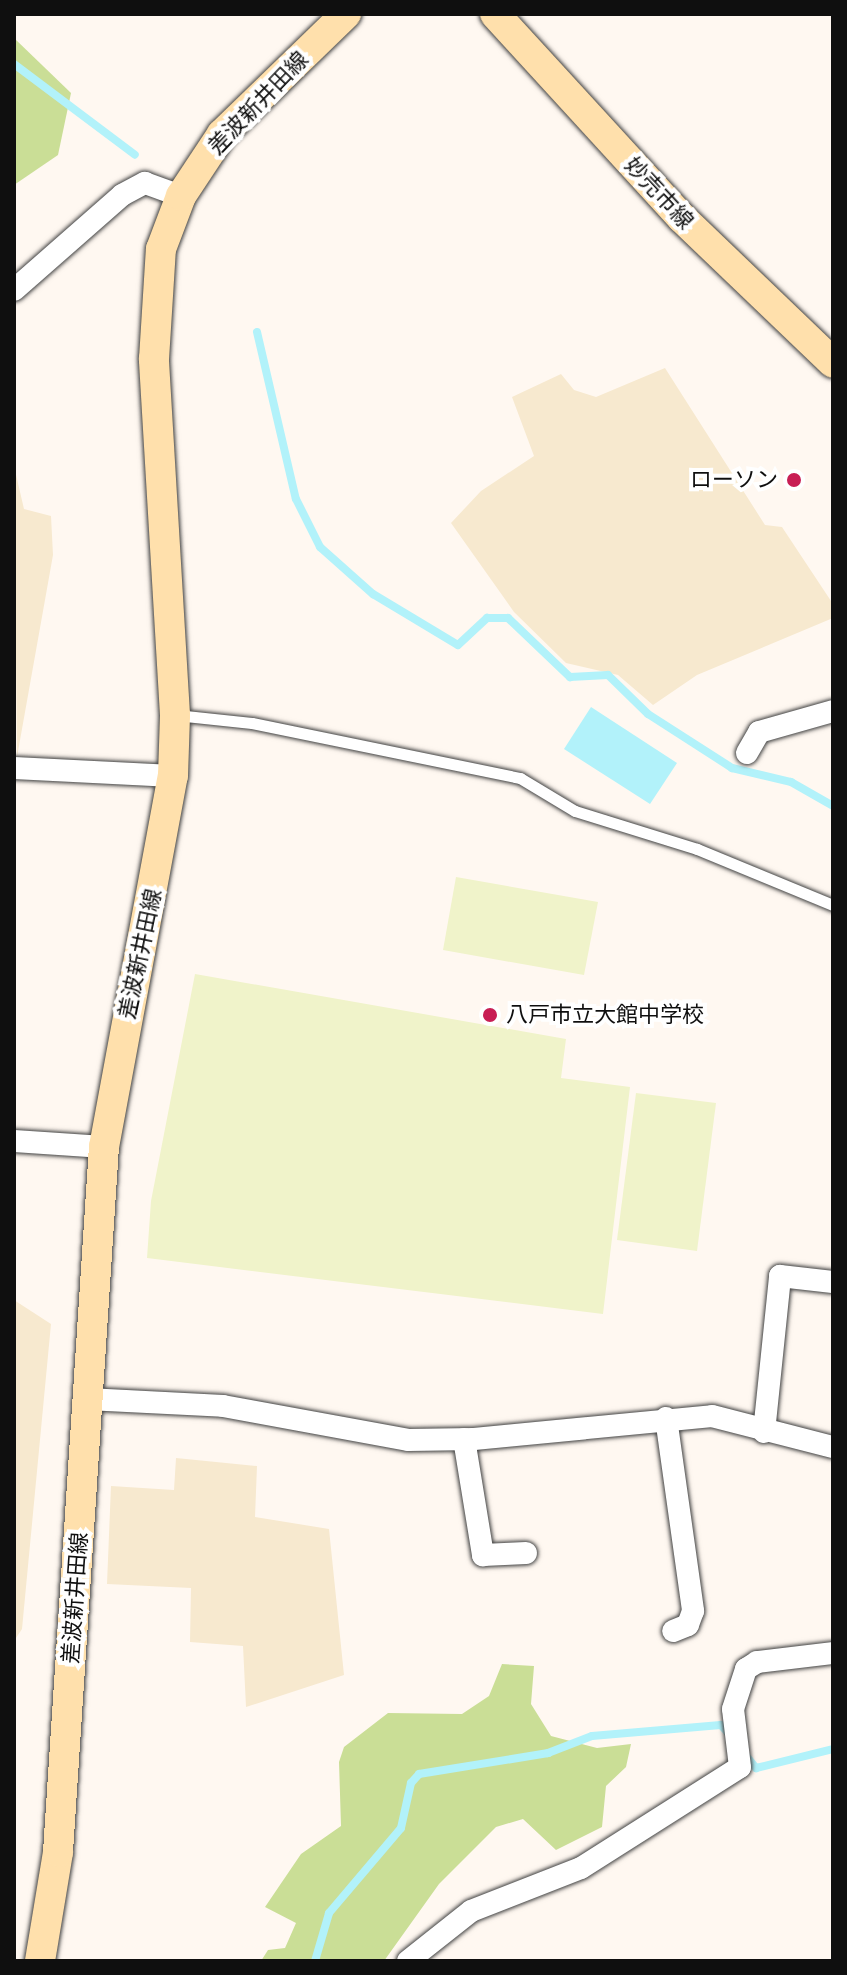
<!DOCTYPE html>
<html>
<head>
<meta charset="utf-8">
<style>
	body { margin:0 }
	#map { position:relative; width:847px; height:1975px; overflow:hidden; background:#fff8f1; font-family:Merriweather,"Noto Sans JP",serif }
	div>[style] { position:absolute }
	.farmland>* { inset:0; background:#f7e9cf }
	.forest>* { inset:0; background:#cade96 }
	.pitch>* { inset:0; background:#f0f3ca }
	.water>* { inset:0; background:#b2f2fa }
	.stream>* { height:8px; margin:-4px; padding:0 4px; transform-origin:4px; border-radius:4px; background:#b2f2fa }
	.roads { filter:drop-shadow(0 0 2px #424242) drop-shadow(0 0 2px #424242) }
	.service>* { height:11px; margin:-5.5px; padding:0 5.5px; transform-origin:5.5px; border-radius:5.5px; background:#fff }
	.minor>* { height:22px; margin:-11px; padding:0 11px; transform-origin:11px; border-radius:11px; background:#fff }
	.secondary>* { height:30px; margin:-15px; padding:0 15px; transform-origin:15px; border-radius:15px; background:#ffe0ac }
	.dots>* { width:22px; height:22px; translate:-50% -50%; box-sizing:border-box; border:4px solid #fff; border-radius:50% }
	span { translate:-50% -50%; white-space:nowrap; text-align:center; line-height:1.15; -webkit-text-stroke:8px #fff; paint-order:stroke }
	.street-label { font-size:22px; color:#0f0f0f }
	.poi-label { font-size:22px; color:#0f0f0f }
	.right { translate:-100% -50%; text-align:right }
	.left { translate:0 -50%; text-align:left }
	.frame { position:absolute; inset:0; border:16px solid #0f0f0f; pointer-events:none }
</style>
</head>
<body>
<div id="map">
	<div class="farmland">
		<div style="clip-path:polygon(665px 368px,765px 525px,782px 527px,833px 604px,833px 618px,697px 675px,653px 705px,618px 675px,566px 663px,514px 612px,451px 523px,481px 491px,534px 456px,512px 397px,561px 374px,574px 390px,596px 397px)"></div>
		<div style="clip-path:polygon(14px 466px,24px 509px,51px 516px,53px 555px,17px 757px)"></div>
		<div style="clip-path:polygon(14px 1300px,51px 1324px,22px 1629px,14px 1641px)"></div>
		<div style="clip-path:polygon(176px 1458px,257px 1466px,255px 1517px,329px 1529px,344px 1675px,246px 1707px,243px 1646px,190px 1642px,191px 1588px,107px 1584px,111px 1486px,174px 1490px)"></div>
	</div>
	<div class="forest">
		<div style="clip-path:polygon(14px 38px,71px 93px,58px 155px,14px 185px)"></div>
		<div style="clip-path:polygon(502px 1664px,534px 1666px,531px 1704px,551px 1736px,597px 1748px,631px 1744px,626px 1767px,606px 1786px,602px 1827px,556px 1850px,523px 1819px,496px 1827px,439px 1884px,384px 1961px,261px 1961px,268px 1950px,285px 1948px,296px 1923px,265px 1907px,301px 1854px,341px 1826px,339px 1762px,344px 1747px,388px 1713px,462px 1714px,489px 1696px)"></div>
	</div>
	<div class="pitch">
		<div style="clip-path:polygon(456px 877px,598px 902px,584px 975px,443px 950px)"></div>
		<div style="clip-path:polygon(195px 974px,566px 1039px,561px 1078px,630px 1087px,603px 1314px,147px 1258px,151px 1201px)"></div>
		<div style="clip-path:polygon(636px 1093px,716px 1103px,697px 1251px,617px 1240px)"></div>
	</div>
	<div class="water">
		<div style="clip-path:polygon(591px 707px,677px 763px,650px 804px,564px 749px)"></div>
	</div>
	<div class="stream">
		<div style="left:14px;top:64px;width:151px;rotate:36.9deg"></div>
		<div style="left:257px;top:332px;width:171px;rotate:76.9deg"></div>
		<div style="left:296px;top:499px;width:54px;rotate:63.4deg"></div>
		<div style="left:320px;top:547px;width:71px;rotate:41.6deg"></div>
		<div style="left:373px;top:594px;width:99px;rotate:31deg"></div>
		<div style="left:458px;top:645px;width:40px;rotate:-43deg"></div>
		<div style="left:487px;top:618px;width:21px"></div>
		<div style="left:508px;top:618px;width:86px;rotate:43.6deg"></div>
		<div style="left:570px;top:677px;width:38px;rotate:-3deg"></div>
		<div style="left:608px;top:675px;width:56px;rotate:44.3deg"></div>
		<div style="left:648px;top:714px;width:100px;rotate:32.7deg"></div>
		<div style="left:732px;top:768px;width:61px;rotate:13.3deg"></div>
		<div style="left:791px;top:782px;width:48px;rotate:29.7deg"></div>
		<div style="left:743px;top:1752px;width:21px;rotate:51deg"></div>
		<div style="left:756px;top:1768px;width:79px;rotate:-13.9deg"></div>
		<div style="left:315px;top:1961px;width:50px;rotate:-73.7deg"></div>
		<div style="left:329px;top:1913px;width:111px;rotate:-49.7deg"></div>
		<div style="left:401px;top:1828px;width:46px;rotate:-77.5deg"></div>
		<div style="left:411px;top:1783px;width:12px;rotate:-48deg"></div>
		<div style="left:419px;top:1774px;width:131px;rotate:-9.2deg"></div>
		<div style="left:548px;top:1753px;width:47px;rotate:-21.1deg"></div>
		<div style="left:592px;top:1736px;width:129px;rotate:-4.9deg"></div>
		<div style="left:721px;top:1725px;width:13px;rotate:48deg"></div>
	</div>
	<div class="roads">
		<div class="service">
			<div style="left:176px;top:715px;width:76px;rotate:6deg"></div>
			<div style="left:252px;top:723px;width:274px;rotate:11.6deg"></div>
			<div style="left:520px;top:778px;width:64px;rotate:31deg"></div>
			<div style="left:575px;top:811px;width:128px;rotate:17.3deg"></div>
			<div style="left:697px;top:849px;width:147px;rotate:22.4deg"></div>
		</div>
		<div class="minor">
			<div style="left:14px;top:290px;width:144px;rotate:-41.3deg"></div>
			<div style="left:122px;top:195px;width:26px;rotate:-28deg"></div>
			<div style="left:145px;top:183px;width:38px;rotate:20deg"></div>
			<div style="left:747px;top:753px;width:24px;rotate:-60deg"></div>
			<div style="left:759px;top:732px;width:77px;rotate:-15.8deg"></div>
			<div style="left:14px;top:768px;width:159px;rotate:2.9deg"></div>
			<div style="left:14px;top:1141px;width:90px;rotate:3.8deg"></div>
			<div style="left:87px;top:1399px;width:136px;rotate:2.9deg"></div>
			<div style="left:223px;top:1406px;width:188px;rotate:10.4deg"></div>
			<div style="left:408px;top:1440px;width:66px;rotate:-0.9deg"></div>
			<div style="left:474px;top:1439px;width:239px;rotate:-5.5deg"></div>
			<div style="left:712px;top:1416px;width:125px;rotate:14.4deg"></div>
			<div style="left:666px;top:1418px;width:195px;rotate:82deg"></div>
			<div style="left:693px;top:1611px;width:15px;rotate:110deg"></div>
			<div style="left:688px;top:1625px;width:16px;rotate:158deg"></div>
			<div style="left:764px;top:1432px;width:157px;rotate:-84.1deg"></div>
			<div style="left:780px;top:1276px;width:53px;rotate:6.5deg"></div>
			<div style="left:464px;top:1439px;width:118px;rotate:80.7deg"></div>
			<div style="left:483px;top:1555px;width:43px;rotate:-2.7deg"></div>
			<div style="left:408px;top:1961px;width:80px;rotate:-38.4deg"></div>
			<div style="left:471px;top:1911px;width:118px;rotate:-21.4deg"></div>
			<div style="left:581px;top:1868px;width:188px;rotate:-32.4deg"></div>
			<div style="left:740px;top:1767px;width:58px;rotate:-96.9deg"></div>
			<div style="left:733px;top:1709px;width:42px;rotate:-72deg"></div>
			<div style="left:746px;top:1669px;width:13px;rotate:-32deg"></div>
			<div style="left:757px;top:1662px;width:77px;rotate:-6.8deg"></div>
		</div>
		<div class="secondary">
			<div style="left:495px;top:14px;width:277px;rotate:47.5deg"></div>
			<div style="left:682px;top:218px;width:209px;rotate:43.8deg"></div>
			<div style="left:40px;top:1961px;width:110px;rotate:-80.6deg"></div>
			<div style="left:58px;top:1852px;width:706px;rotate:-86.27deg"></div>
			<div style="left:104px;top:1147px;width:377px;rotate:-79.5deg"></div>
			<div style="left:173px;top:776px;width:61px;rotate:-88.1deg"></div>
			<div style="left:175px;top:715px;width:357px;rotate:-93.4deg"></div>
			<div style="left:154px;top:359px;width:110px;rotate:-86.4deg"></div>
			<div style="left:161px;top:249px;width:57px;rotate:-69.3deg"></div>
			<div style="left:181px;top:196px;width:74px;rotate:-56.5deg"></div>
			<div style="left:222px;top:134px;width:173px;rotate:-44.1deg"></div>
		</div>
	</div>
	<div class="dots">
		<div style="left:794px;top:480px;background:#c81e54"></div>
		<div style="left:490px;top:1015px;background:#c81e54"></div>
	</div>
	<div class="street-label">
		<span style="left:258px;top:103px;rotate:-46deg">差波新井田線</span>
		<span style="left:659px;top:193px;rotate:47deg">妙売市線</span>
		<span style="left:140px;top:954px;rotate:-78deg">差波新井田線</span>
		<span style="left:75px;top:1598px;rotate:-86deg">差波新井田線</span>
	</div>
	<div class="poi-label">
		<span class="right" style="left:778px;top:480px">ローソン</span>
		<span class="left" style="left:506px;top:1015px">八戸市立大館中学校</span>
	</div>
	<div class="frame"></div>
</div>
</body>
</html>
